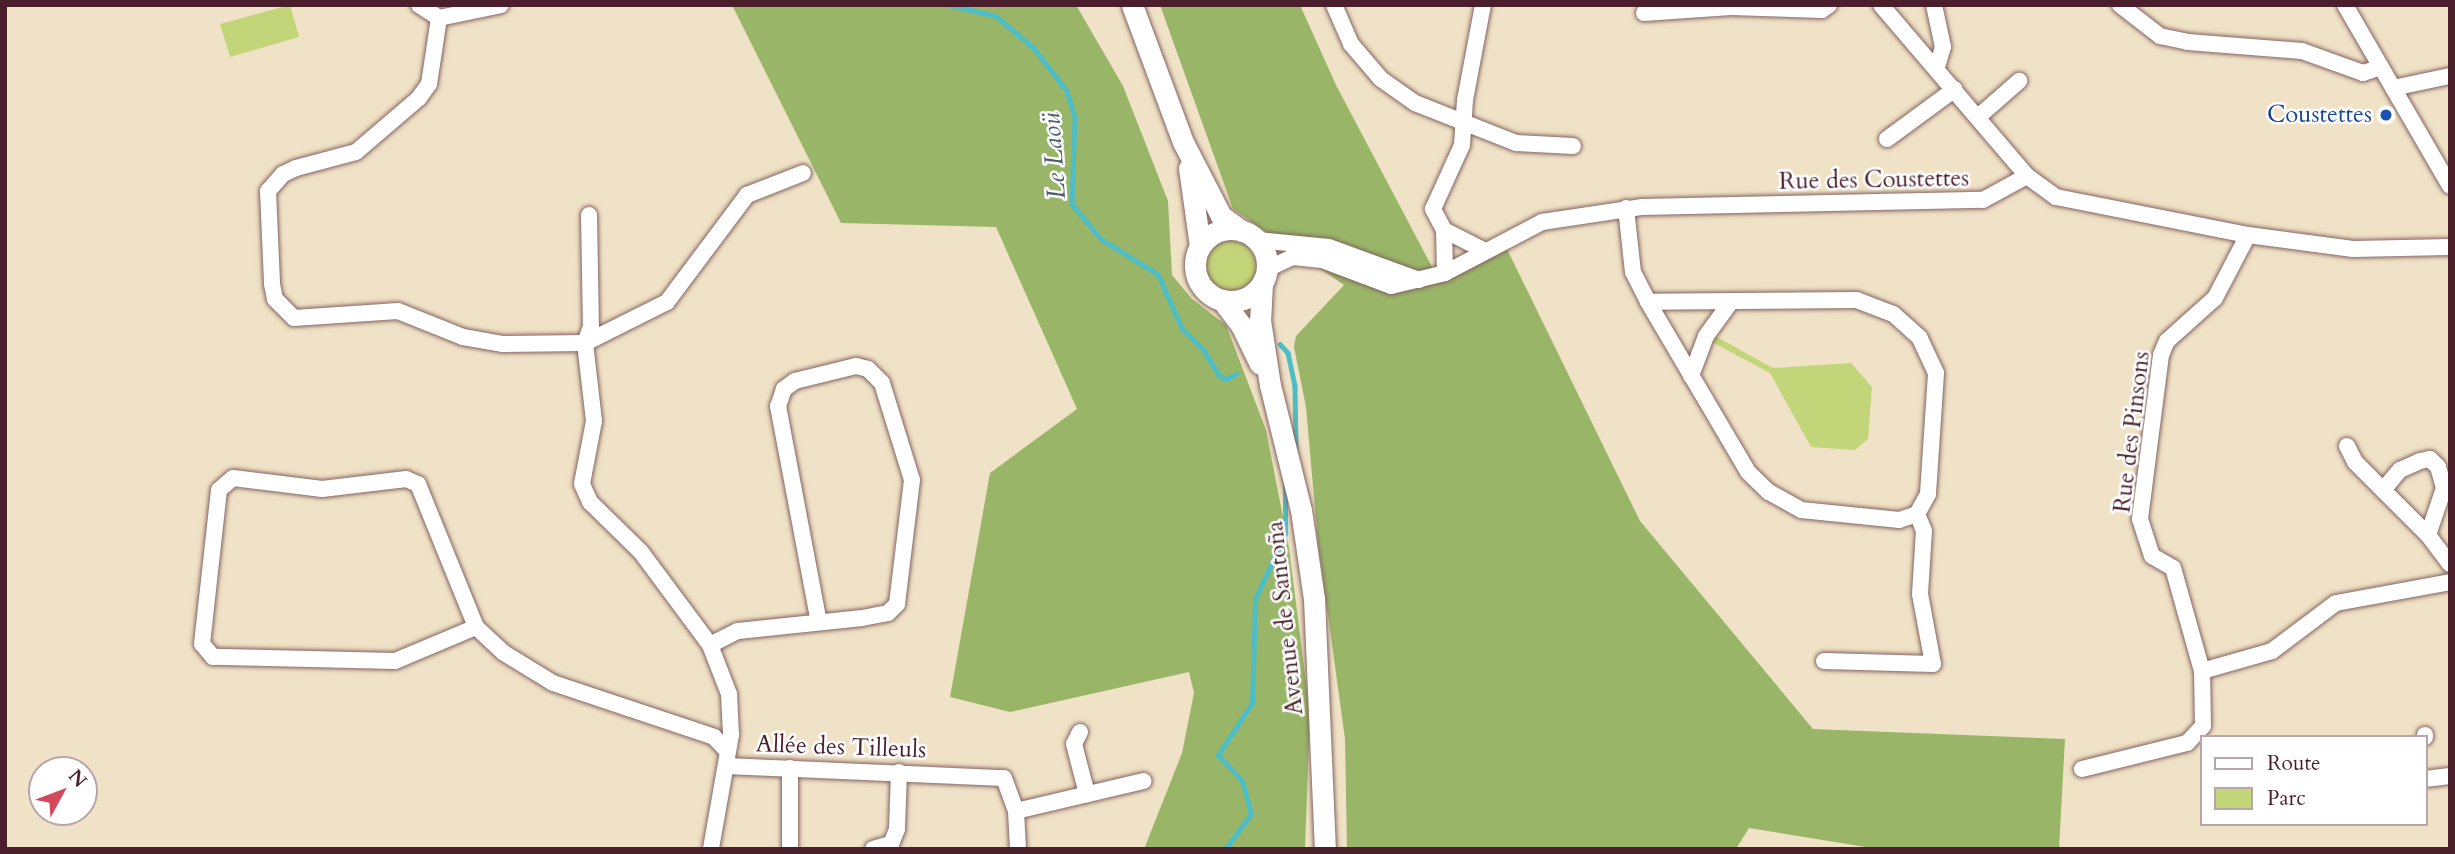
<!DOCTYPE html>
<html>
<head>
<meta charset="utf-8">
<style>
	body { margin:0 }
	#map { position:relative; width:2455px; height:854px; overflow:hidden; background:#f0e2c6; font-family:Cardo,serif }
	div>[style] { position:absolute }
	.green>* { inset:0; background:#c2d578 }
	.round { border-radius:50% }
	.forest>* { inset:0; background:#99b668 }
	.stream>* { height:4.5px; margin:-2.25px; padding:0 2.25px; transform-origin:2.25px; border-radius:2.25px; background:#4fbdc5 }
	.roads { filter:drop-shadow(0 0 2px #846361) drop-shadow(0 0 2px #846361) }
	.minor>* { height:16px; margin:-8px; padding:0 8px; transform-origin:8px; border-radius:8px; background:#fff }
	.major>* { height:21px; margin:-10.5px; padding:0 10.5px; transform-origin:10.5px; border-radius:10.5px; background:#fff }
	.major>.ring { margin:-10.5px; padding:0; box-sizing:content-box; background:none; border:21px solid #fff; border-radius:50% }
	.dots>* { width:19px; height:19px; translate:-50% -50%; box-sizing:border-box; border:4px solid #fff; border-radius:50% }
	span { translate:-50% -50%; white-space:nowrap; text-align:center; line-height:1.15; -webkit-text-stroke:5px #fff; paint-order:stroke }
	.transit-label { font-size:24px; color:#164399 }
	.right { translate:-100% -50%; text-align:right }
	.street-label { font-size:24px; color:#4a1f2b }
	.water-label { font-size:26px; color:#4c5e69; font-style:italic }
	.frame { position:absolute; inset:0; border:7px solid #4a1f2b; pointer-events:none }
	.legend { position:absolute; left:2200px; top:735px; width:228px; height:91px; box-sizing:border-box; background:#fff; border:2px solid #b7a5aa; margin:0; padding:9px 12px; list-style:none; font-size:21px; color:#4a1f2b }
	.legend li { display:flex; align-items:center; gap:14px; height:35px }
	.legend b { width:35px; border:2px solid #b7a5aa }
	.north { position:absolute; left:28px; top:756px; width:70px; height:70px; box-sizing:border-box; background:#fff; border:2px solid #b7a5aa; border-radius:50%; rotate:49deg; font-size:19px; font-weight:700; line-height:28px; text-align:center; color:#4a1f2b }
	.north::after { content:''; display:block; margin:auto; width:24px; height:32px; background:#d1495b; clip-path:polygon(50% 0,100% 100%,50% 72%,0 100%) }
</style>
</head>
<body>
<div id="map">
	<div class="green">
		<div style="clip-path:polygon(290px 5px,299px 37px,230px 57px,220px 24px)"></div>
		<div class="round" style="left:1204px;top:240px;width:52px;height:52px"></div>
		<div style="clip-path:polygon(1715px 336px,1773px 368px,1851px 363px,1872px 387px,1868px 439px,1855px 450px,1811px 447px,1770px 373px,1712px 342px)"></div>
	</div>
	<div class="forest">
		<div style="clip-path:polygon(732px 5px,1076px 5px,1123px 86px,1168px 201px,1172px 275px,1192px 299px,1226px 325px,1266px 430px,1289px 548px,1310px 714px,1305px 849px,1144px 849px,1182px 753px,1194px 693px,1189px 672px,1010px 712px,950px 697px,990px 473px,1077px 409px,996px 227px,841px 223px)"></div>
		<div style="clip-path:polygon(1160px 5px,1300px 5px,1336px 85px,1440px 282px,1505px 245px,1640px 521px,1813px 729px,2065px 739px,2059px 849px,1878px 849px,1749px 828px,1736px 849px,1347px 849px,1345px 739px,1318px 543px,1306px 407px,1294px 347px,1296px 336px,1344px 285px,1233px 209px)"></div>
	</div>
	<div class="stream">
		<div style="left:950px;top:5px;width:47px;rotate:13.4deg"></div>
		<div style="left:996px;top:16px;width:50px;rotate:40.1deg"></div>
		<div style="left:1034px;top:48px;width:54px;rotate:52.5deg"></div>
		<div style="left:1067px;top:91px;width:28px;rotate:73deg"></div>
		<div style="left:1075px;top:118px;width:86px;rotate:92deg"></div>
		<div style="left:1072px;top:204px;width:45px;rotate:50.4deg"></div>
		<div style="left:1101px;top:239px;width:67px;rotate:31.6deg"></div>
		<div style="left:1158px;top:274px;width:59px;rotate:66deg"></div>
		<div style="left:1182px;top:328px;width:30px;rotate:45deg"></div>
		<div style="left:1203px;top:349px;width:31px;rotate:58deg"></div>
		<div style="left:1219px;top:375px;width:8px;rotate:30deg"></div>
		<div style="left:1226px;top:379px;width:11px;rotate:-27deg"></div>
		<div style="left:1280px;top:344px;width:12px;rotate:48deg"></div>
		<div style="left:1288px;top:353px;width:33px;rotate:78deg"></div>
		<div style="left:1295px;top:385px;width:64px;rotate:89.1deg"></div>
		<div style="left:1225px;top:849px;width:44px;rotate:-53.4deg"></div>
		<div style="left:1251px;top:814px;width:34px;rotate:-105deg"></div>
		<div style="left:1242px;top:781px;width:35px;rotate:-133deg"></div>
		<div style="left:1218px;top:755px;width:62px;rotate:-56.8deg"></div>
		<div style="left:1252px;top:703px;width:104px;rotate:-88.3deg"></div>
		<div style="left:1255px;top:599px;width:72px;rotate:-65.2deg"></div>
		<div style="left:1285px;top:534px;width:50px;rotate:-90deg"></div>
	</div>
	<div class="roads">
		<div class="minor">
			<div style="left:419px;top:5px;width:24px;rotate:33deg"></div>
			<div style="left:439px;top:18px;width:63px;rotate:-11.8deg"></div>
			<div style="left:1334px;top:5px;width:43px;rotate:66.4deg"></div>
			<div style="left:1351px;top:44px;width:46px;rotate:49.4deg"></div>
			<div style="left:1381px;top:79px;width:42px;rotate:35.2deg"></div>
			<div style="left:1415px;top:103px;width:109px;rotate:21.6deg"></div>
			<div style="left:1516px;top:143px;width:57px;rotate:3deg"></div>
			<div style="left:1881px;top:5px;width:225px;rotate:49.5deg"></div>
			<div style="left:2027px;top:176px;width:36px;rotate:36deg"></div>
			<div style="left:2056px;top:197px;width:196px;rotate:11.2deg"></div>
			<div style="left:2248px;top:235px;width:106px;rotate:7.6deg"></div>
			<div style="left:2353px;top:249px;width:97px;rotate:-1.2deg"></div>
			<div style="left:1934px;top:5px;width:43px;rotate:77.9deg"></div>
			<div style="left:1943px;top:47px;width:21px;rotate:107deg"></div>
			<div style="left:2120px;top:5px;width:51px;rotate:37.8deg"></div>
			<div style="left:2160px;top:36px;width:29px;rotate:12deg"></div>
			<div style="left:2188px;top:42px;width:114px;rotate:4.5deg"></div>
			<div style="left:2302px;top:51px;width:65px;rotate:19.8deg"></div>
			<div style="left:2363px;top:73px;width:19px;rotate:-18deg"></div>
			<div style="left:2345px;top:5px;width:209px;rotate:59.9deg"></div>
			<div style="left:1644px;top:13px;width:87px;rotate:-3.9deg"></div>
			<div style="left:1731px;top:7px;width:91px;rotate:1.9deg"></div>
			<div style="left:1822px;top:10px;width:9px;rotate:-36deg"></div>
			<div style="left:439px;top:18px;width:67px;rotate:98.6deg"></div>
			<div style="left:429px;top:84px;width:17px;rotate:126deg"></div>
			<div style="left:419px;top:98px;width:83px;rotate:139.4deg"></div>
			<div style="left:356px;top:152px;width:62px;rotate:165.1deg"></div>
			<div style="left:296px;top:168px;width:14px;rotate:155deg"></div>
			<div style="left:283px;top:174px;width:23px;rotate:131deg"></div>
			<div style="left:268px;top:191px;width:93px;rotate:87.5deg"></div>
			<div style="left:272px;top:284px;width:15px;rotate:79deg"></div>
			<div style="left:275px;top:299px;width:27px;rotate:45deg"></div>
			<div style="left:294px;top:318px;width:104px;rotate:-3.9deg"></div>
			<div style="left:398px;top:311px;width:70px;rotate:21.8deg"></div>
			<div style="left:463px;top:337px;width:41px;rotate:9.9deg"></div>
			<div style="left:503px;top:344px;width:82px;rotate:-0.7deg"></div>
			<div style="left:585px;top:343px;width:92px;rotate:-26.6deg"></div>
			<div style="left:667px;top:302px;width:134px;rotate:-53.2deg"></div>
			<div style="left:747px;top:195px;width:60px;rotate:-21.4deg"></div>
			<div style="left:2393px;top:88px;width:58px;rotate:-11.9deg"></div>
			<div style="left:1978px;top:117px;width:55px;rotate:-41.3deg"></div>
			<div style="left:1887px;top:139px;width:84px;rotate:-36.3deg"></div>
			<div style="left:1626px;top:208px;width:64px;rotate:83.8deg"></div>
			<div style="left:1633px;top:272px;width:34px;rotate:63deg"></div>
			<div style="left:1648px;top:302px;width:197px;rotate:59.5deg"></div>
			<div style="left:1748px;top:472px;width:29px;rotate:44deg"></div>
			<div style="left:1769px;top:492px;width:37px;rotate:29deg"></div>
			<div style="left:1801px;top:510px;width:99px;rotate:5.8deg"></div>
			<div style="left:1899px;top:520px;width:19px;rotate:-18deg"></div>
			<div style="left:1917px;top:514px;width:23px;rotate:-61deg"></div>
			<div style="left:1928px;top:494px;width:121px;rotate:-86.2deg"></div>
			<div style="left:1936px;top:373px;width:38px;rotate:-115deg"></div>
			<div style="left:1920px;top:338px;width:36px;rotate:-138deg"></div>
			<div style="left:1893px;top:314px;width:39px;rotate:-159deg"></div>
			<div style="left:1857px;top:300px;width:209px;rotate:179.5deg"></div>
			<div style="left:589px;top:215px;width:111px;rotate:89deg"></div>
			<div style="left:591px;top:326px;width:18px;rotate:109deg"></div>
			<div style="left:585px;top:343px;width:79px;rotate:83.4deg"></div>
			<div style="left:594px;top:421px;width:64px;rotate:100.8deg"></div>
			<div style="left:582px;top:484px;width:20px;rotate:66deg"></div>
			<div style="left:590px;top:502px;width:71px;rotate:44.4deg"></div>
			<div style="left:641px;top:552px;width:116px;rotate:53.4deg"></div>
			<div style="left:710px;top:645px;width:53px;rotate:68.8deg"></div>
			<div style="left:729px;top:694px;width:41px;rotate:87.2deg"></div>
			<div style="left:731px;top:735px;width:116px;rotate:100deg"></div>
			<div style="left:1444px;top:230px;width:46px;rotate:27.1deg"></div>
			<div style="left:1257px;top:240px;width:72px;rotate:5.6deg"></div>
			<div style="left:1329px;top:247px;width:96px;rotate:20.1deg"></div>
			<div style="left:1267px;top:269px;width:29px;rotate:-25deg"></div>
			<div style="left:1293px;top:257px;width:29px;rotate:6deg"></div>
			<div style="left:1322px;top:260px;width:74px;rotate:20.6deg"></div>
			<div style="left:1391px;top:286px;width:56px;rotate:-13.5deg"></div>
			<div style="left:1445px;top:273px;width:110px;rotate:-27.7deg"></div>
			<div style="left:1542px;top:222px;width:100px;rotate:-8.6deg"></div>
			<div style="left:1641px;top:207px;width:342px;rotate:-1.2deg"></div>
			<div style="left:1983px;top:200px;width:50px;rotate:-28.6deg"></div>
			<div style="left:1445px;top:273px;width:43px;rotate:-91.3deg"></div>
			<div style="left:1444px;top:230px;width:24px;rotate:-118deg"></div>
			<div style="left:1433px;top:209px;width:70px;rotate:-65.6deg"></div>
			<div style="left:1462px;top:145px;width:45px;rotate:-86.2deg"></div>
			<div style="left:1465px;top:100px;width:97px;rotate:-79.3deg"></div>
			<div style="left:1691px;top:376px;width:43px;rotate:-69.4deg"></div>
			<div style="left:1706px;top:336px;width:39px;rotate:-54deg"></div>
			<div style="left:2347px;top:446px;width:18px;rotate:63deg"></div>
			<div style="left:2355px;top:462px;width:103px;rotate:45deg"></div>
			<div style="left:2428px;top:535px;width:36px;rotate:53deg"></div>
			<div style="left:2383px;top:490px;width:26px;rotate:-50deg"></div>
			<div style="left:2400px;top:470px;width:22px;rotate:-24deg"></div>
			<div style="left:2420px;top:461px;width:10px;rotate:-11deg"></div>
			<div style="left:2430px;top:459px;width:11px;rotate:45deg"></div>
			<div style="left:2438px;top:467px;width:22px;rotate:74deg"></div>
			<div style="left:2444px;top:488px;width:50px;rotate:108.8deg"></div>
			<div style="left:476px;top:627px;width:88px;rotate:157.2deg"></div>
			<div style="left:395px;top:661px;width:182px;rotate:-178.7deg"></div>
			<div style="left:213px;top:657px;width:17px;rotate:-130deg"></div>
			<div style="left:202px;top:644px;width:155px;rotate:-83.7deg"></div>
			<div style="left:219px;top:490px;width:18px;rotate:-41deg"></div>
			<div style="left:233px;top:478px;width:90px;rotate:7deg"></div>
			<div style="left:322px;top:489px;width:85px;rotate:-6.8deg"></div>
			<div style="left:406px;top:479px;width:13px;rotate:23deg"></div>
			<div style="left:418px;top:484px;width:154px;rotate:67.9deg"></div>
			<div style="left:476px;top:627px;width:38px;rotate:43deg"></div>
			<div style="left:504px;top:653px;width:57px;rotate:31.5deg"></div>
			<div style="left:553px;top:683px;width:170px;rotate:18.5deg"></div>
			<div style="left:714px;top:737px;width:18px;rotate:47deg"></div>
			<div style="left:710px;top:645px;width:31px;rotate:-27deg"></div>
			<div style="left:738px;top:631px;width:125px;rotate:-6deg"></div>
			<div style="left:862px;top:618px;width:26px;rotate:-11deg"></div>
			<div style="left:888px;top:613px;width:13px;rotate:-45deg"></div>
			<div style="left:897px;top:604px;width:125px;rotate:-83.1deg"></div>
			<div style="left:912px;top:480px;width:102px;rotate:-107.2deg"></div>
			<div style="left:882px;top:383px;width:20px;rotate:-135deg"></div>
			<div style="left:868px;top:369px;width:12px;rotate:-166deg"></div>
			<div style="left:856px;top:366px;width:63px;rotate:166.2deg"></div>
			<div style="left:795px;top:381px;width:14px;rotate:144deg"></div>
			<div style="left:784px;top:389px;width:18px;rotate:109deg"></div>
			<div style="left:778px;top:406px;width:220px;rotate:79.3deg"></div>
			<div style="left:1824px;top:661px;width:109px;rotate:1.6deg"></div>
			<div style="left:1933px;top:664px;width:71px;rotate:-100.5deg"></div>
			<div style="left:1920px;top:594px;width:63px;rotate:-86.4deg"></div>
			<div style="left:1924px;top:531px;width:18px;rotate:-112deg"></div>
			<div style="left:2202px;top:671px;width:73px;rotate:-15.9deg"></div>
			<div style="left:2272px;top:651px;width:80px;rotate:-36.9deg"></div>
			<div style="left:2336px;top:603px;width:116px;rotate:-10.4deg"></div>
			<div style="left:1080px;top:732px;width:13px;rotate:117deg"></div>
			<div style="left:1074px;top:744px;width:52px;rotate:75.4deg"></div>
			<div style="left:2425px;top:737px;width:2px;rotate:-90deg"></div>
			<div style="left:726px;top:766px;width:278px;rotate:2.5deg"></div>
			<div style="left:1004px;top:778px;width:35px;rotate:70deg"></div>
			<div style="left:1016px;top:811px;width:38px;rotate:87deg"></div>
			<div style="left:790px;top:768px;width:81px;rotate:90deg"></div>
			<div style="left:2082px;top:769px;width:108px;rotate:-13.9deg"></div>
			<div style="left:2187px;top:743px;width:23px;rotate:-47deg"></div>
			<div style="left:2203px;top:726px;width:55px;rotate:-91deg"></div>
			<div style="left:2202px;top:671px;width:107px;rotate:-105.7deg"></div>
			<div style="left:2173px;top:568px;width:24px;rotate:-150deg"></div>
			<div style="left:2152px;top:556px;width:39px;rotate:-108deg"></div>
			<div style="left:2140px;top:519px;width:165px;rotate:-82.7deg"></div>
			<div style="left:2161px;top:355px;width:15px;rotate:-67deg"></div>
			<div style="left:2167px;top:341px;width:64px;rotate:-41.9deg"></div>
			<div style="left:2215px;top:298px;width:71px;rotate:-62.4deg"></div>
			<div style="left:2425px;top:779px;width:25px;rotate:-7deg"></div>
			<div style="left:1016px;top:811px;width:131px;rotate:-13.2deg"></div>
			<div style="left:873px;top:849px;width:19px;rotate:-16deg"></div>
			<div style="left:891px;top:844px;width:16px;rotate:-68deg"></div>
			<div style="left:897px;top:829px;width:57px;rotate:-88deg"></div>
		</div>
		<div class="major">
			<div style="left:1132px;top:5px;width:146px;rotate:69.6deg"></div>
			<div style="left:1183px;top:142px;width:83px;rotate:62.8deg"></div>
			<div style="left:1221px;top:216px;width:26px;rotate:36deg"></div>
			<div style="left:1189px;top:168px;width:79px;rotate:82deg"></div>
			<div class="ring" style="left:1195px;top:229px;width:51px;height:51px"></div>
			<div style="left:1262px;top:284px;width:36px;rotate:93deg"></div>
			<div style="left:1260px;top:320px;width:66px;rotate:81.3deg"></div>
			<div style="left:1270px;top:385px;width:129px;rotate:76.1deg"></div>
			<div style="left:1301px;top:510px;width:90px;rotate:81.7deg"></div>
			<div style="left:1314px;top:599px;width:250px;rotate:87.5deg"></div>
			<div style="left:1222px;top:300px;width:31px;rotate:53deg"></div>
			<div style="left:1241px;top:325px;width:43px;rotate:64deg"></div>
		</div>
	</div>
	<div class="dots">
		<div style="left:2386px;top:115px;background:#1a4fb4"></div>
	</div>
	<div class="transit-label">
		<span class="right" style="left:2372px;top:115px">Coustettes</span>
	</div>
	<div class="street-label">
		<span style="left:1874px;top:180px;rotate:-1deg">Rue des Coustettes</span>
		<span style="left:2132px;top:432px;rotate:-83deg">Rue des Pinsons</span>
		<span style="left:1285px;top:618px;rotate:-96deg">Avenue de Santoña</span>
		<span style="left:841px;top:747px;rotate:2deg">Allée des Tilleuls</span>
	</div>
	<div class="water-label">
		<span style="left:1054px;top:156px;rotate:-94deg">Le Laoü</span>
	</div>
	<div class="frame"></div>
	<ul class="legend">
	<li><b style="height:9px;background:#fff"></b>Route</li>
	<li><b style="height:19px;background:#c2d578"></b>Parc</li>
	</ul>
	<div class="north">N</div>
</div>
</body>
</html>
